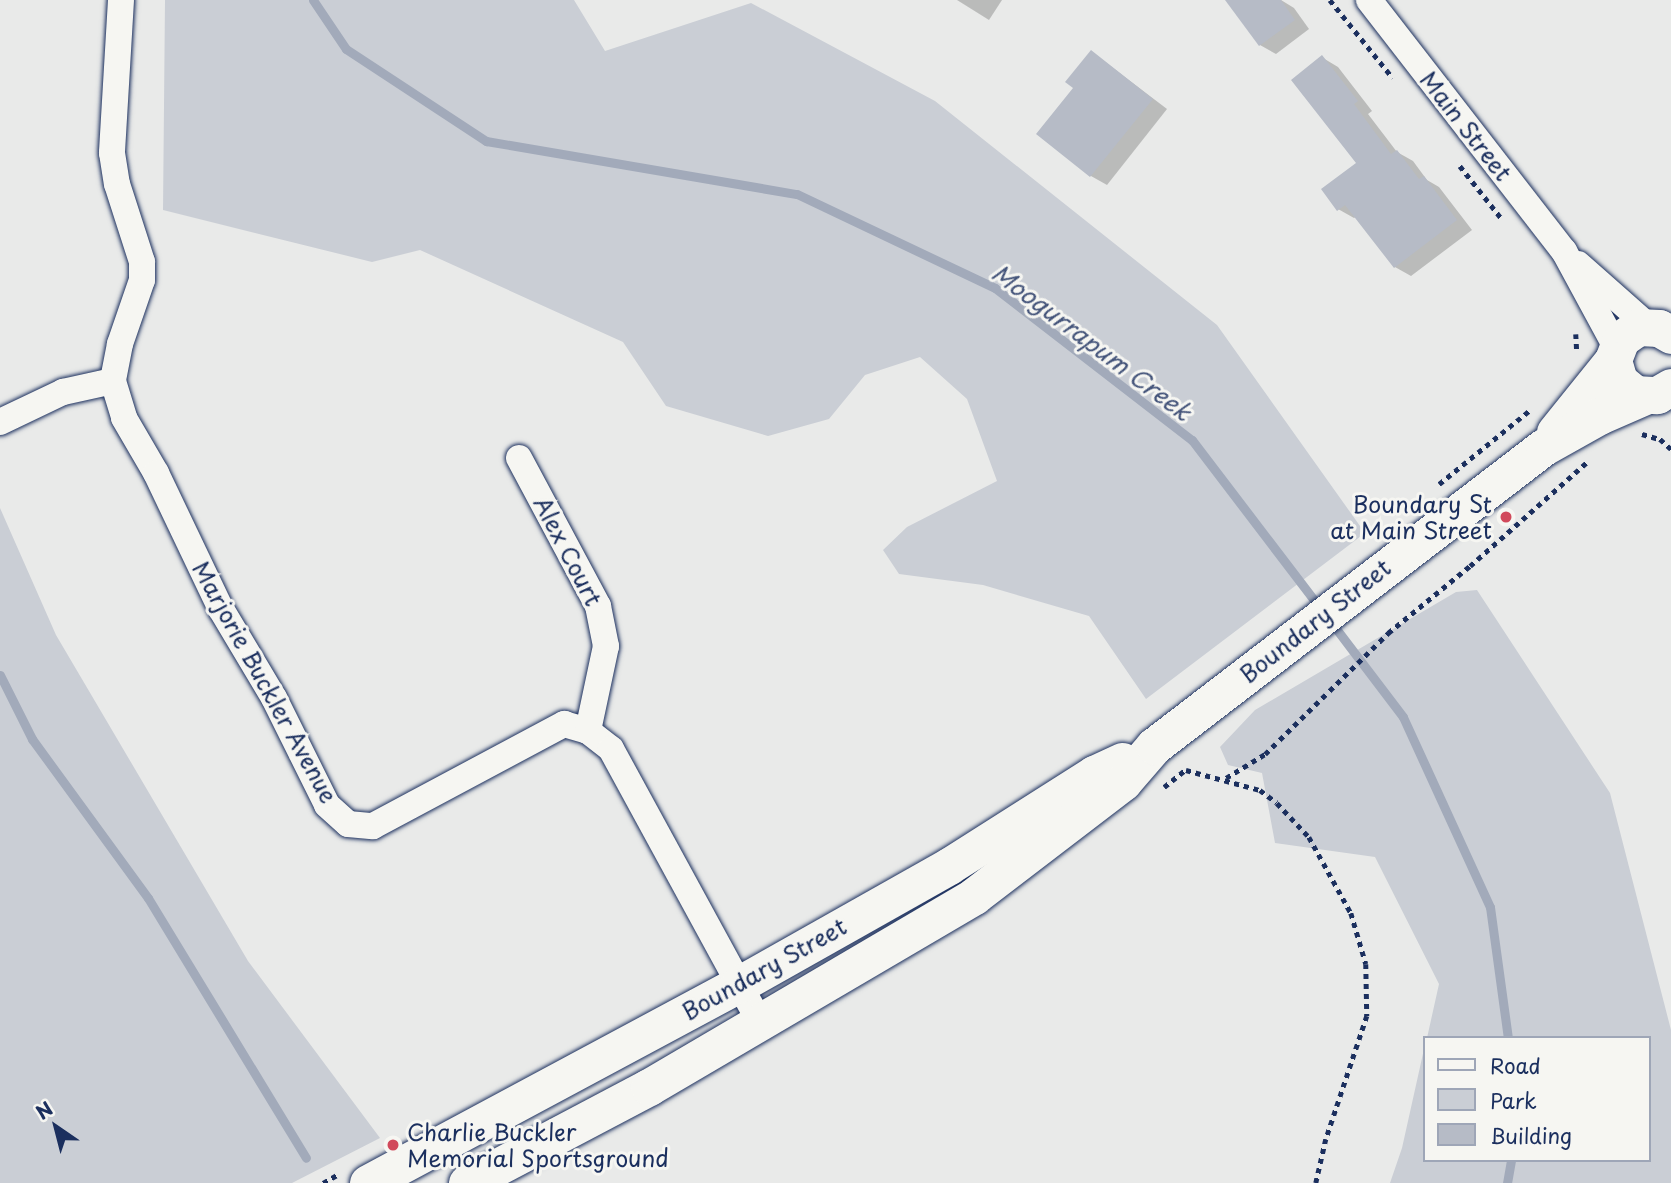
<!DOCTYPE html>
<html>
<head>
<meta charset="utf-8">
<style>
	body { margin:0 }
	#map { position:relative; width:1671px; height:1183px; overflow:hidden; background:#e9eae9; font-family:"Playpen Sans",sans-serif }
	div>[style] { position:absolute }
	.green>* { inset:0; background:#caced5 }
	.shadow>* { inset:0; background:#0003 }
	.stream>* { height:9px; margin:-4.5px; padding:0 4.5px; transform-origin:4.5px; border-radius:4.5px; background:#a2aaba }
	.building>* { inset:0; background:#b6bbc6 }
	.path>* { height:4.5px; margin-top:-2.25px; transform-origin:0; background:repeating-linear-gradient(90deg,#1b2f5e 0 5px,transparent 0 10px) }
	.roads { filter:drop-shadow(0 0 2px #1b2f5e) drop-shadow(0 0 2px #1b2f5e) }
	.street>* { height:26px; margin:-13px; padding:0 13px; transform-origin:13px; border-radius:13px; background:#f6f6f2 }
	.secondary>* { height:37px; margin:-18.5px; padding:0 18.5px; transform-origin:18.5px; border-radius:18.5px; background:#f6f6f2 }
	.dots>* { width:19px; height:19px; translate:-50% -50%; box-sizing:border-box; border:4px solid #f6f6f2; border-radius:50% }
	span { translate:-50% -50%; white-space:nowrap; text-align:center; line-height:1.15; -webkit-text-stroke:6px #f6f6f2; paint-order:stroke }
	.street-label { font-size:23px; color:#1b2f5e }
	.poi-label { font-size:23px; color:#1b2f5e }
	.right { translate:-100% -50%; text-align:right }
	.left { translate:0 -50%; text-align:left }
	.water-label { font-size:24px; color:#44547a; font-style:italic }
	.legend { position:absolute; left:1423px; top:1036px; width:228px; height:126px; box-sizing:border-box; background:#f6f6f2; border:2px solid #9ea6b7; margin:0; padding:9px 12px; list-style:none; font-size:21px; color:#1b2f5e }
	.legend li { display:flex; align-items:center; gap:14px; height:35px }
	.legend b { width:35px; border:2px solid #9ea6b7 }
	.north { position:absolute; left:21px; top:1092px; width:70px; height:70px; -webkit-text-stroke:5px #f6f6f2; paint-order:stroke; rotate:325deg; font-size:19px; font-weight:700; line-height:28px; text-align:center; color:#1b2f5e }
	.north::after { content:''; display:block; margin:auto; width:24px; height:32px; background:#1b2f5e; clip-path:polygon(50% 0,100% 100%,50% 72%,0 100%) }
</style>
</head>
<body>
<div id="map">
	<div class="green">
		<div style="clip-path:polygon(165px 0,574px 0,605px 51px,751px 3px,935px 101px,1217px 325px,1365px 533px,1146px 699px,1089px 616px,983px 585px,899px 574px,883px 550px,907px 527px,997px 481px,967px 399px,920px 357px,865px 375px,829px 419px,768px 436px,666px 406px,623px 342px,420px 250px,372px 262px,163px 210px)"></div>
		<div style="clip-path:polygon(0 508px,56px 635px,248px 961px,380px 1138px,292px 1183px,0 1183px)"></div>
		<div style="clip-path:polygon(1477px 590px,1610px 793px,1671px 1030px,1671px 1183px,1390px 1183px,1402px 1148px,1424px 1049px,1424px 1160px,1648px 1160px,1648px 1038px,1427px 1038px,1439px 984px,1375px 857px,1275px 843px,1262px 773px,1228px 765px,1220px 747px,1255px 710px,1456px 592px)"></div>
	</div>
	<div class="shadow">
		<div style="clip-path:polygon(957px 0,1002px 0,989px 20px)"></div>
		<div style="clip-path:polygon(1227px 0,1281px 0,1294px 8px,1309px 29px,1276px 54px,1260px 45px)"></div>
		<div style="clip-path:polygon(1092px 52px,1167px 109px,1107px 185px,1091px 176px,1076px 88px)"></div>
		<div style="clip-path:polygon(1323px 58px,1338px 67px,1372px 111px,1368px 114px,1397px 152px,1413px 161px,1427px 180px,1439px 187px,1472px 230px,1411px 276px,1395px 267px,1357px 216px,1354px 218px,1338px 209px,1359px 163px)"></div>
	</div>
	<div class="stream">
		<div style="left:313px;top:0;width:59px;rotate:56deg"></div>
		<div style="left:346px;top:49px;width:168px;rotate:33.3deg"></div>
		<div style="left:486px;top:141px;width:315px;rotate:9.7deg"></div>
		<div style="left:797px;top:194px;width:219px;rotate:25.4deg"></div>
		<div style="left:995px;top:288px;width:249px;rotate:37.7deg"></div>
		<div style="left:1192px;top:440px;width:211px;rotate:52.7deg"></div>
		<div style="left:1331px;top:622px;width:119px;rotate:52.8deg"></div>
		<div style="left:1403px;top:717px;width:209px;rotate:65.4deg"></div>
		<div style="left:1490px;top:907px;width:132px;rotate:82.2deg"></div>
		<div style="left:0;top:675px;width:72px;rotate:63.4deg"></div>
		<div style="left:32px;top:739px;width:197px;rotate:53.9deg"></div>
		<div style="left:148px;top:898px;width:304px;rotate:58.7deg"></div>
		<div style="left:1507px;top:1183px;width:23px;rotate:-80deg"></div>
	</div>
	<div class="building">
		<div style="clip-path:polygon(1225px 0,1281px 0,1295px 20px,1259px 46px)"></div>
		<div style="clip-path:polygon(1091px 50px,1153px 99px,1090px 177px,1036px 134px,1073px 88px,1065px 82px)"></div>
		<div style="clip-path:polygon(1322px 55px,1358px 101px,1354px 104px,1391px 154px,1397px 150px,1419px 179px,1424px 176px,1457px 220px,1394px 268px,1345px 205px,1337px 211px,1321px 189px,1356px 163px,1291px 80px)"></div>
	</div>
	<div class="path">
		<div style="left:1330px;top:0;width:100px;rotate:51.1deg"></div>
		<div style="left:1460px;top:166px;width:68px;rotate:51.6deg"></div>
		<div style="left:1576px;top:334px;width:19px;rotate:87deg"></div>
		<div style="left:1642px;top:434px;width:19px;rotate:16deg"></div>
		<div style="left:1660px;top:439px;width:15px;rotate:42deg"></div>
		<div style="left:1439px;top:484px;width:117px;rotate:-39.1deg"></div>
		<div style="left:1186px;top:770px;width:77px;rotate:15.1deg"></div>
		<div style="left:1260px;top:790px;width:21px;rotate:37deg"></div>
		<div style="left:1277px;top:803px;width:47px;rotate:46.7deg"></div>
		<div style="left:1309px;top:837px;width:87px;rotate:61.1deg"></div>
		<div style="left:1351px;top:913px;width:53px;rotate:73.6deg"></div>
		<div style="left:1366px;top:964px;width:52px;rotate:88.9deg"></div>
		<div style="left:1367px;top:1016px;width:130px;rotate:108.4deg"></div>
		<div style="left:1326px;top:1139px;width:45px;rotate:102.8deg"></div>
		<div style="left:1226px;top:778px;width:46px;rotate:-31.6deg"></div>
		<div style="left:1265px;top:754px;width:173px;rotate:-44.5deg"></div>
		<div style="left:1388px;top:633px;width:106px;rotate:-39.3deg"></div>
		<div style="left:1470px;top:566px;width:157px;rotate:-41.6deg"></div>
		<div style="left:1164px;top:787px;width:27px;rotate:-39deg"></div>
		<div style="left:323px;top:1183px;width:16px;rotate:-30deg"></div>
	</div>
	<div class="roads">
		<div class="street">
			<div style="left:121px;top:0;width:153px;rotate:93.4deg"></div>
			<div style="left:112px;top:153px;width:31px;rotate:81deg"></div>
			<div style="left:117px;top:184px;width:82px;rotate:72.2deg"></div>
			<div style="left:142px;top:262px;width:18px;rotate:90deg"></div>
			<div style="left:142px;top:280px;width:68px;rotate:109deg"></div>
			<div style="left:120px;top:344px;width:38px;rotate:101deg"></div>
			<div style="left:113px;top:381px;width:39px;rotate:73deg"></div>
			<div style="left:124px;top:418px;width:64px;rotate:59.8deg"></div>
			<div style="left:156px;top:473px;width:151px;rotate:64.5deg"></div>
			<div style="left:221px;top:609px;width:104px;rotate:59.2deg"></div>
			<div style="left:274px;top:698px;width:119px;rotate:63.6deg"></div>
			<div style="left:327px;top:805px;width:28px;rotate:42deg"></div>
			<div style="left:348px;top:824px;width:25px;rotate:5deg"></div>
			<div style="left:373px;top:826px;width:217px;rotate:-28.1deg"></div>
			<div style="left:564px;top:724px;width:25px;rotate:16deg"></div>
			<div style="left:588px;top:731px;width:29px;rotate:38deg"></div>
			<div style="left:611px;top:749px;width:309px;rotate:61.4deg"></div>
			<div style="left:1369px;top:0;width:318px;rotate:52.2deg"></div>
			<div style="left:1564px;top:251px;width:109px;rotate:61.6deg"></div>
			<div style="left:1578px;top:264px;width:94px;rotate:41.5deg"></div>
			<div style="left:0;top:422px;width:70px;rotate:-25.5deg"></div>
			<div style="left:63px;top:392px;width:51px;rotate:-12.4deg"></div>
			<div style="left:519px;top:458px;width:168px;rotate:61.9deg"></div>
			<div style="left:598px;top:606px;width:41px;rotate:78.7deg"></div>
			<div style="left:606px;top:646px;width:87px;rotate:102deg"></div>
		</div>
		<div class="secondary">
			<div style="left:1671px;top:335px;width:14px;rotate:-150deg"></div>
			<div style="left:1659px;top:328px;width:21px;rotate:-177deg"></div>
			<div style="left:1638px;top:327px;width:21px;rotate:145deg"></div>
			<div style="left:1621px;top:339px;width:22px;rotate:111deg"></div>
			<div style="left:1613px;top:360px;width:22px;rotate:74deg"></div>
			<div style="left:1619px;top:381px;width:21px;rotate:39deg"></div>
			<div style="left:1635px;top:394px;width:22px;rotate:3deg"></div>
			<div style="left:1657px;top:395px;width:16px;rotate:-30deg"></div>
			<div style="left:1555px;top:432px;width:92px;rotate:-51.1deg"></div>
			<div style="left:368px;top:1183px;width:420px;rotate:-28.2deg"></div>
			<div style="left:738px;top:985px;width:242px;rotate:-29.4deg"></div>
			<div style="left:949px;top:866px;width:172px;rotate:-32.4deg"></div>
			<div style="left:1094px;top:774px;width:31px;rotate:-25deg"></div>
			<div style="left:467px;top:1183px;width:206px;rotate:-27.8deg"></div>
			<div style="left:649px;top:1087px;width:377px;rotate:-30.4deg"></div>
			<div style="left:974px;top:896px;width:188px;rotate:-37.4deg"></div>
			<div style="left:1123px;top:782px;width:48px;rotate:-49.3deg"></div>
			<div style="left:1154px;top:746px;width:491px;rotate:-37.5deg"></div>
			<div style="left:1544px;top:447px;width:63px;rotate:-29.4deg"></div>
			<div style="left:1599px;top:416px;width:50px;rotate:-23.5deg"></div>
		</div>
	</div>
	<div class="dots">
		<div style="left:1506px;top:517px;background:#d1495b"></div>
		<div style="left:393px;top:1145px;background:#d1495b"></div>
	</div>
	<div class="street-label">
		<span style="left:1466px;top:126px;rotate:52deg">Main Street</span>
		<span style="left:568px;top:551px;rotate:63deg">Alex Court</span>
		<span style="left:1315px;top:621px;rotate:-38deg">Boundary Street</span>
		<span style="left:265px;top:682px;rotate:61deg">Marjorie Buckler Avenue</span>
		<span style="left:764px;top:969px;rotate:-29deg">Boundary Street</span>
	</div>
	<div class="poi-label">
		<span class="right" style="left:1492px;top:517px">Boundary St<br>at Main Street</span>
		<span class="left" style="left:407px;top:1145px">Charlie Buckler<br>Memorial Sportsground</span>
	</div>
	<div class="water-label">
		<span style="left:1092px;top:342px;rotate:37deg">Moogurrapum Creek</span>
	</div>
	<ul class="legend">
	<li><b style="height:9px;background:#f6f6f2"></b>Road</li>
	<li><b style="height:19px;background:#caced5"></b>Park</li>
	<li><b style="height:19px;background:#b6bbc6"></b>Building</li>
	</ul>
	<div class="north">N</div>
</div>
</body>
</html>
